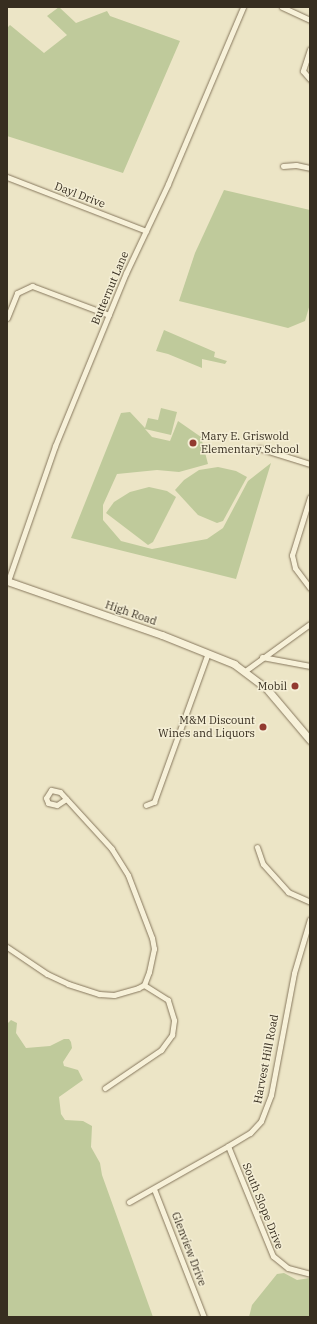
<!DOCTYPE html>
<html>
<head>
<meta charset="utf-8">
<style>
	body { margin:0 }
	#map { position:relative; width:317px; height:1324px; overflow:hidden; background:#ece5c6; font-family:"IBM Plex Serif",serif }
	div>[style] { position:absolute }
	.green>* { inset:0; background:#bfca9b }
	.roads { filter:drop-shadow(0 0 1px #86775d) drop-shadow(0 0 1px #86775d) }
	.minor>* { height:5px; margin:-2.5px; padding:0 2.5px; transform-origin:2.5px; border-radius:2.5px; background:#f7f1d9 }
	.secondary>* { height:7px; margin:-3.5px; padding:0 3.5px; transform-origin:3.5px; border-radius:3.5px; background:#f7f1d9 }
	.dots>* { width:11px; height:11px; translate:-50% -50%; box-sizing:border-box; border:2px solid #f4eed5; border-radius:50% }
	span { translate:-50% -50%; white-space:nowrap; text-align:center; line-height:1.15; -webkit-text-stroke:3px #f4eed5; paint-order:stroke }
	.street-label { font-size:11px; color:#372e20 }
	.poi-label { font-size:11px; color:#372e20 }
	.left { translate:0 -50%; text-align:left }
	.right { translate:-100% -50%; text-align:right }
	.frame { position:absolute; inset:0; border:8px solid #372e20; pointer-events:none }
</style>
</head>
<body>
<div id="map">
	<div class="green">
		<div style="clip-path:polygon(59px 7px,76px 23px,107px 11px,110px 16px,180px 41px,123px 173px,7px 136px,7px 28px,10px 25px,44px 53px,67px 35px,47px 16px)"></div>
		<div style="clip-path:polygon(224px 190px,310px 210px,310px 304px,305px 321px,288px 328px,179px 301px,195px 253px)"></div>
		<div style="clip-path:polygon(164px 330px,215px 352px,214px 357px,227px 361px,225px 364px,202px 359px,202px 368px,168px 354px,156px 351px)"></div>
		<div style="clip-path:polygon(161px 408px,177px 412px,171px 435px,145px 429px,152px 437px,170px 441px,178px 421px,201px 437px,208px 464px,179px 472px,157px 470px,117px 474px,103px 505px,103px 520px,121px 541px,152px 549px,207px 539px,223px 528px,248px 481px,271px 463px,236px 579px,71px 538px,121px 413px,130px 412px,145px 428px,148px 418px,158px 420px)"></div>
		<div style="clip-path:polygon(218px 467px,236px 471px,247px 477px,223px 521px,217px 523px,198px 515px,175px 490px,184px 480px,199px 470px)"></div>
		<div style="clip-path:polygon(149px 487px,167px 491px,176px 497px,153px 542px,148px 545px,106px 513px,114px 502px,130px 492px)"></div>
		<div style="clip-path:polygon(11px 1020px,17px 1023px,16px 1033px,26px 1048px,50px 1046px,64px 1039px,69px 1039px,71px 1042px,72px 1048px,63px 1062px,64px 1066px,78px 1070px,83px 1080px,59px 1097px,61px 1114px,65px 1120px,83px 1121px,92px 1126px,91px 1147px,100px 1163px,102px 1175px,153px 1317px,7px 1317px,7px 1024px)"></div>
		<div style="clip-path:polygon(284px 1273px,297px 1280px,310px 1278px,310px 1317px,249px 1317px,252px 1305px,277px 1274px)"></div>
	</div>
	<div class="roads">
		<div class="minor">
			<div style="left:282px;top:7px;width:31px;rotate:25deg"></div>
			<div style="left:310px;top:49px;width:23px;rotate:108deg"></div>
			<div style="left:303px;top:71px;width:11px;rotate:49deg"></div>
			<div style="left:283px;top:166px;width:13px;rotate:-4deg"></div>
			<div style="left:296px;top:165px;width:14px;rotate:12deg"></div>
			<div style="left:7px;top:177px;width:149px;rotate:21.2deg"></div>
			<div style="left:7px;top:318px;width:27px;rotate:-68deg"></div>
			<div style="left:17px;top:293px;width:17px;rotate:-25deg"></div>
			<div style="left:32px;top:286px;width:82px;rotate:20.6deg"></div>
			<div style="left:259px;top:448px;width:53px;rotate:17.4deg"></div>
			<div style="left:310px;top:497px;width:61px;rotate:107.2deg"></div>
			<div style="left:292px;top:555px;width:13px;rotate:77deg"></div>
			<div style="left:295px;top:568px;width:25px;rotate:53deg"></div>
			<div style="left:8px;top:581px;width:143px;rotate:-70.8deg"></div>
			<div style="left:55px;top:446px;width:187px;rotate:-67.7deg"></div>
			<div style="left:126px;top:273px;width:98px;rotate:-64.7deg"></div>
			<div style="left:168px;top:184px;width:192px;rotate:-67deg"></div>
			<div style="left:262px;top:657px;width:49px;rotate:10.6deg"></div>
			<div style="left:245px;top:671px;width:80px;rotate:-35.9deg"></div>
			<div style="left:146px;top:805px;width:9px;rotate:-21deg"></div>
			<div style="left:154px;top:802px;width:158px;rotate:-70.1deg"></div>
			<div style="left:257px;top:847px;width:18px;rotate:71deg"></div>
			<div style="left:263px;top:864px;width:38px;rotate:48deg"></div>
			<div style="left:288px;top:892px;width:24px;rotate:24deg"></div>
			<div style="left:7px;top:947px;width:48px;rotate:34deg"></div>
			<div style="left:47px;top:974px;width:23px;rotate:25deg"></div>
			<div style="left:68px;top:984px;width:33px;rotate:18deg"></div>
			<div style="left:99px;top:994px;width:15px;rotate:4deg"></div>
			<div style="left:114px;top:995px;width:25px;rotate:-16deg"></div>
			<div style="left:138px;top:988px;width:7px;rotate:-27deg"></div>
			<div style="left:144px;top:985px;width:14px;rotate:-69deg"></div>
			<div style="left:149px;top:972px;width:24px;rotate:-78deg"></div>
			<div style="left:154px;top:949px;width:11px;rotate:-100deg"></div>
			<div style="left:152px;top:938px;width:67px;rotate:-110.9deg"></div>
			<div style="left:128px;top:875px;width:31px;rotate:-122deg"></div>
			<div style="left:112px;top:849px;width:77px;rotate:-132.4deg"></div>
			<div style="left:60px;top:792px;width:9px;rotate:-167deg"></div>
			<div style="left:51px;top:790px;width:9px;rotate:122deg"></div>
			<div style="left:46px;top:798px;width:5px;rotate:68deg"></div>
			<div style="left:48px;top:803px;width:9px;rotate:13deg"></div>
			<div style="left:57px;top:805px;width:11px;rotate:-34deg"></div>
			<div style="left:105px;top:1088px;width:68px;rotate:-34.2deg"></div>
			<div style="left:161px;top:1050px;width:19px;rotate:-54deg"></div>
			<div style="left:172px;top:1035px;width:15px;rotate:-82deg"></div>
			<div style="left:174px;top:1020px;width:21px;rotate:-107deg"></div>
			<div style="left:168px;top:1000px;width:28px;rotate:-148deg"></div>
			<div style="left:228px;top:1146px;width:119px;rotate:67.8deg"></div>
			<div style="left:273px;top:1256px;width:19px;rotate:39deg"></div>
			<div style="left:288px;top:1268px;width:23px;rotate:15deg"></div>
			<div style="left:154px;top:1189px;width:137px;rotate:68.7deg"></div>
			<div style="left:129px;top:1202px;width:114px;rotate:-29.5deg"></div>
			<div style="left:228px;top:1146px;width:26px;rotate:-31deg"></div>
			<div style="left:250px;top:1133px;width:16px;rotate:-47deg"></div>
			<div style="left:261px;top:1121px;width:28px;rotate:-69deg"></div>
			<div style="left:271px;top:1095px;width:124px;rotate:-79.3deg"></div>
			<div style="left:294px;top:973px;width:56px;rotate:-73.5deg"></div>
		</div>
		<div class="secondary">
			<div style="left:7px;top:581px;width:164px;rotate:19.2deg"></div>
			<div style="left:162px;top:635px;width:78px;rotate:21.9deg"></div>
			<div style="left:234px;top:664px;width:40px;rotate:37deg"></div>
			<div style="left:266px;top:688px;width:68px;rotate:49.8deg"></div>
		</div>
	</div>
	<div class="dots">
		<div style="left:193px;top:443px;background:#923a30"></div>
		<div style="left:295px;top:686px;background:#923a30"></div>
		<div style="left:263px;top:727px;background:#923a30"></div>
	</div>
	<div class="street-label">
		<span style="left:80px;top:195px;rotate:21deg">Dayl Drive</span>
		<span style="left:110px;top:288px;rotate:-67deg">Butternut Lane</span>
		<span style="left:131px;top:613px;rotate:19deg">High Road</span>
		<span style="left:266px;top:1059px;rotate:-79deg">Harvest Hill Road</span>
		<span style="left:263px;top:1206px;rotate:68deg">South Slope Drive</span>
		<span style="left:189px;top:1249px;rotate:69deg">Glenview Drive</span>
	</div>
	<div class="poi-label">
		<span class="left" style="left:201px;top:443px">Mary E. Griswold<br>Elementary School</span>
		<span class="right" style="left:287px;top:686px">Mobil</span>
		<span class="right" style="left:255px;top:727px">M&amp;M Discount<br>Wines and Liquors</span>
	</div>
	<div class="frame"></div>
</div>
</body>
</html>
